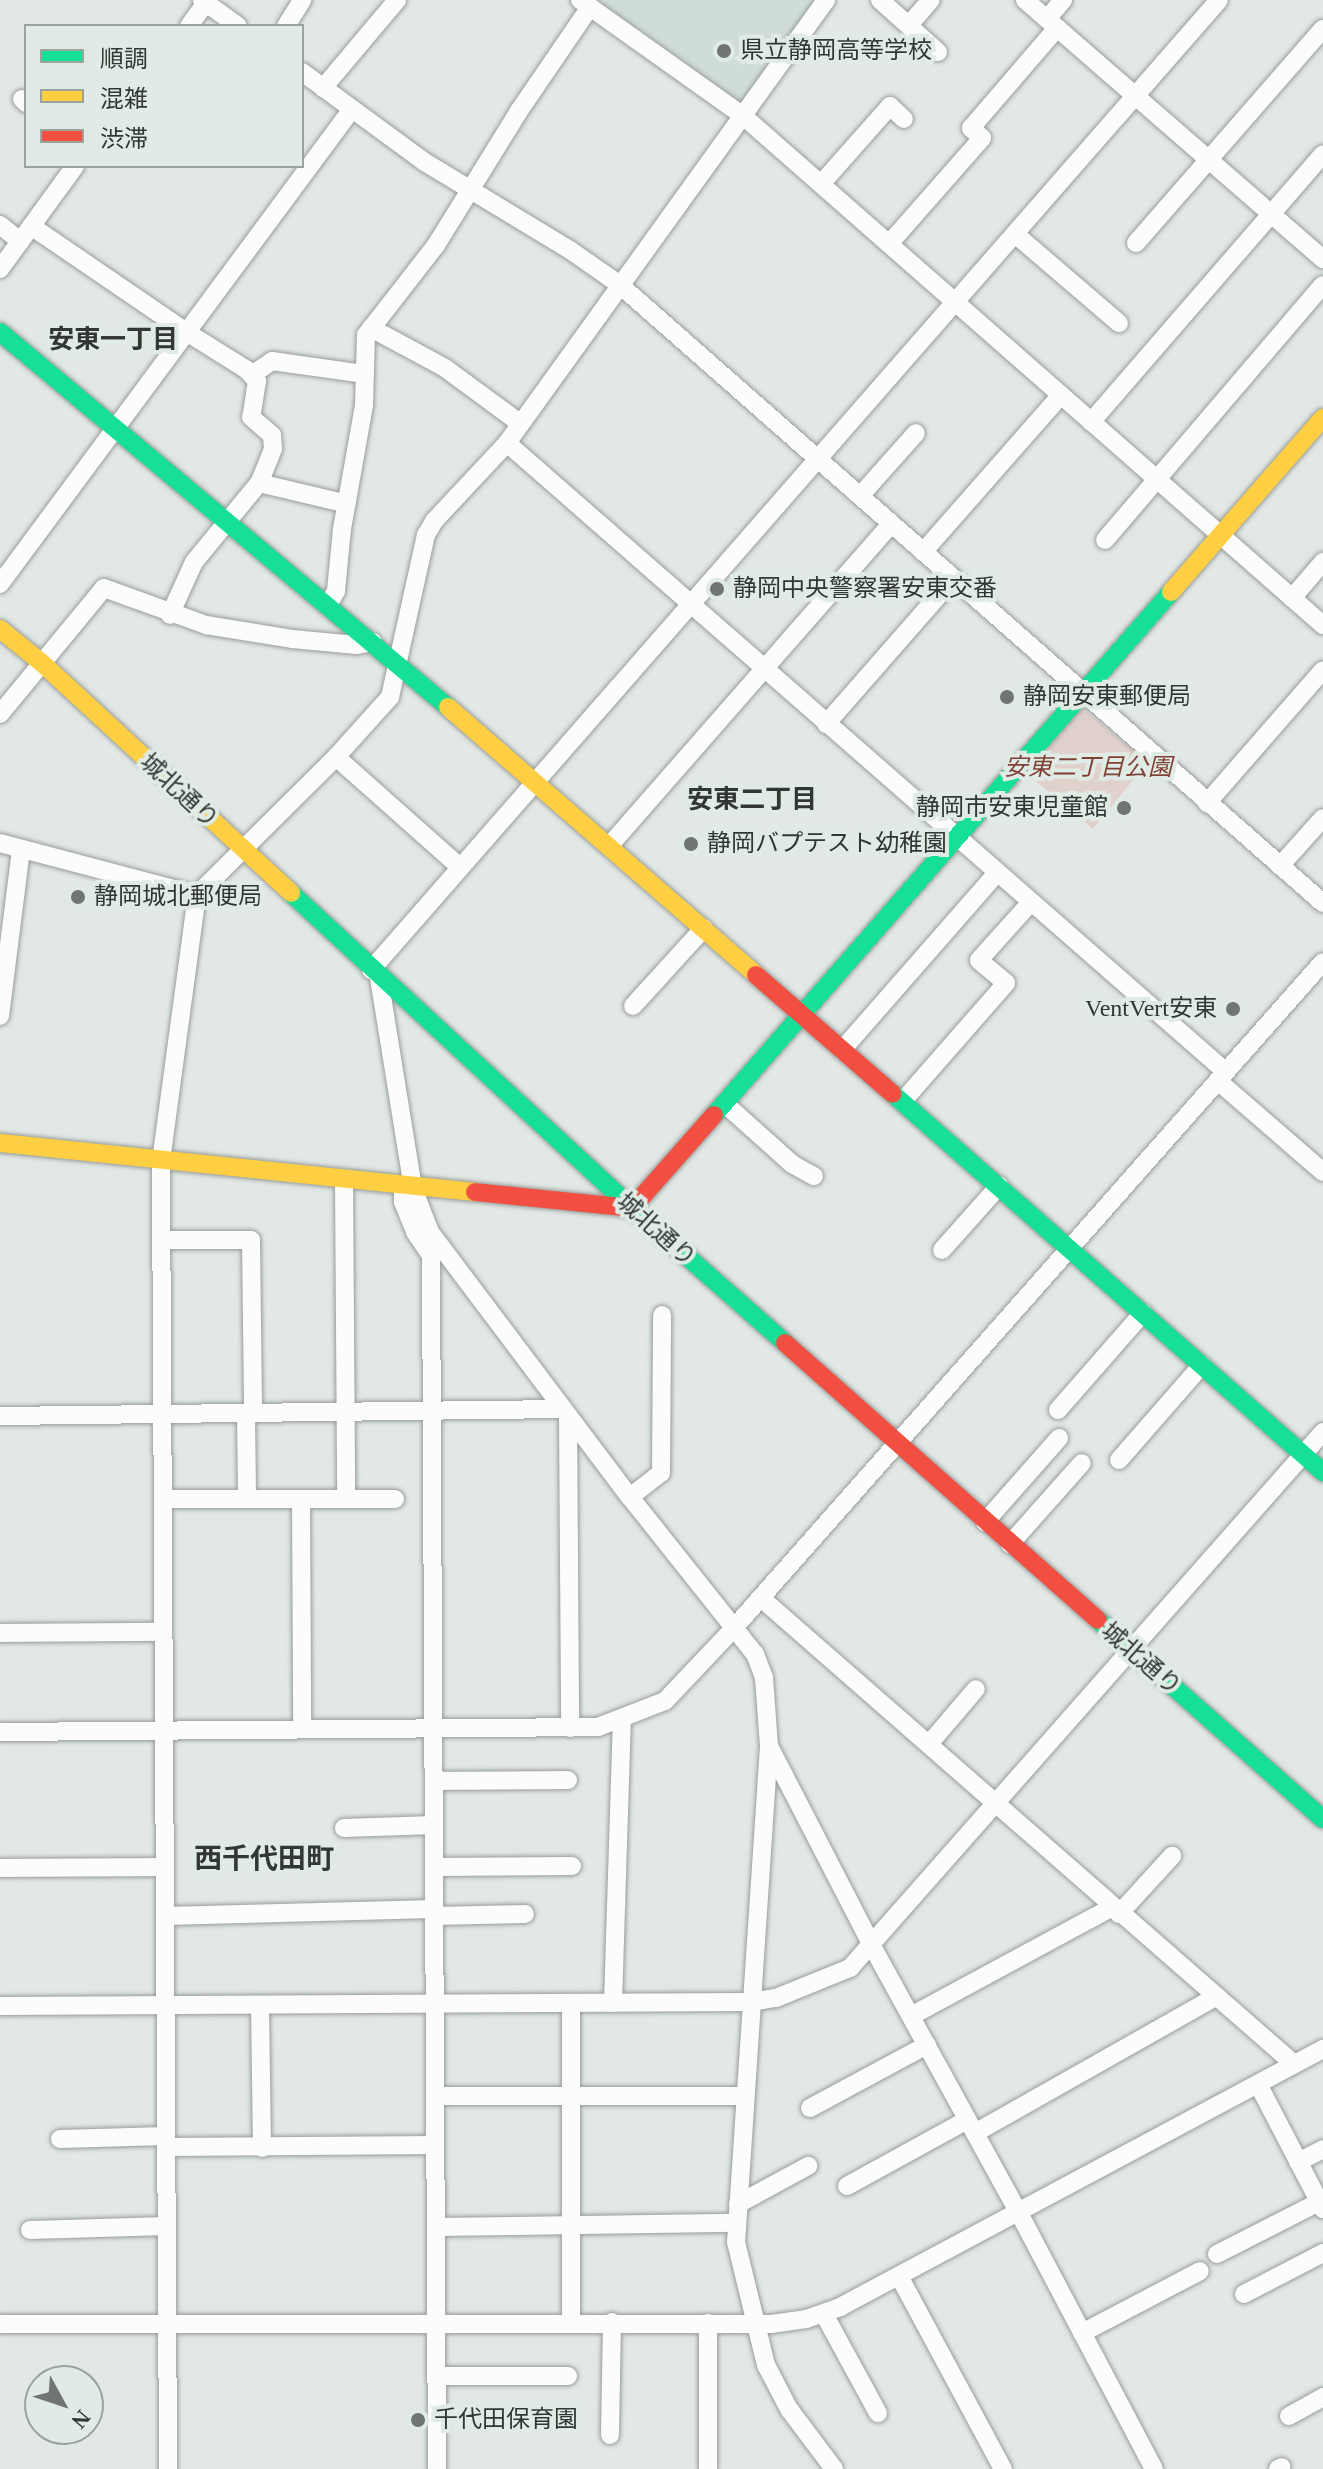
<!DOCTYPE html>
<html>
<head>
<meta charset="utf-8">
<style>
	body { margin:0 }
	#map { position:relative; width:1323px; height:2469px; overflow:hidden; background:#e2e8e5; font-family:"Times New Roman","Noto Sans JP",serif }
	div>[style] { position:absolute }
	.built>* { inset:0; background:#d0dcd6 }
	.green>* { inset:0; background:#e1d1cc }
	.roads { filter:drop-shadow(0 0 2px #989d9a) drop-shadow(0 0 2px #989d9a) }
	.street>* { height:18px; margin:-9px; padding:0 9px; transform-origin:9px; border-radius:9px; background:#fbfcfb }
	.fast>* { height:18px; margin:-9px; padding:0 9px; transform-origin:9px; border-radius:9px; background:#16e098 }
	.slow>* { height:18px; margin:-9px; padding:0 9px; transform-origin:9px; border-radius:9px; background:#ffcf43 }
	.jam>* { height:18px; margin:-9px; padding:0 9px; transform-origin:9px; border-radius:9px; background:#f24e42 }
	.dots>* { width:22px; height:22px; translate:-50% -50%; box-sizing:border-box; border:4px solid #dfebe4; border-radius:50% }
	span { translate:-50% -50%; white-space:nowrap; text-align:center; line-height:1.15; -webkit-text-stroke:8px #dfebe4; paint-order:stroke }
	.poi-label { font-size:24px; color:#323734 }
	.left { translate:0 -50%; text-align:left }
	.right { translate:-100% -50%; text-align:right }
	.park-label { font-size:24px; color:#804237; font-style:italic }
	.street-label { font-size:24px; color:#323734 }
	.neighbourhood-label { font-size:26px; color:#323734; font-weight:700 }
	.quarter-label { font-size:28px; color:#323734; font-weight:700 }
	.legend { position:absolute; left:24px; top:24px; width:280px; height:144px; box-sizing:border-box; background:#dfebe4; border:2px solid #9aa39e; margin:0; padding:10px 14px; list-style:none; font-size:24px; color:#323734 }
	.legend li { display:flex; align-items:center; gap:16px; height:40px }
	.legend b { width:40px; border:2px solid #9aa39e }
	.north { position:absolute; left:24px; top:2365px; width:80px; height:80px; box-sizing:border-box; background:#dfebe4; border:2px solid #9aa39e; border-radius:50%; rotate:130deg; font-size:22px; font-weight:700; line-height:32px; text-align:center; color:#323734 }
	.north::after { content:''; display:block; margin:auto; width:28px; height:36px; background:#707572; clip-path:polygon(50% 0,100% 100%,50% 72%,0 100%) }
</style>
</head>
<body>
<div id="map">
	<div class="built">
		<div style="clip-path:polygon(597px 0,817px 0,741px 103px)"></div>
	</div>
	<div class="green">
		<div style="clip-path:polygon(1082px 708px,1148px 762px,1093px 829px,1027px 774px)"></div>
	</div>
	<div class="roads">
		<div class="street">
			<div style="left:202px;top:0;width:44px;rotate:35.8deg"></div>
			<div style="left:580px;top:0;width:199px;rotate:35.4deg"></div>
			<div style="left:742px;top:115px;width:773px;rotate:41.28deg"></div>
			<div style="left:880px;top:0;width:78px;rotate:41.9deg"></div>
			<div style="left:1025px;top:0;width:395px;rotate:41deg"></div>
			<div style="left:1047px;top:19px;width:25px;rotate:-50deg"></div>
			<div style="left:909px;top:25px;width:33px;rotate:-49deg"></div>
			<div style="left:189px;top:26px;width:29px;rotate:-54deg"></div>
			<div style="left:286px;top:26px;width:31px;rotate:-58deg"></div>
			<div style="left:302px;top:72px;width:150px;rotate:36.3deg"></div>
			<div style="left:423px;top:161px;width:172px;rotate:31.2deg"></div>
			<div style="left:570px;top:250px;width:61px;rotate:35deg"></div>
			<div style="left:620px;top:285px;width:936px;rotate:41.32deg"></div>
			<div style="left:323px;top:88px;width:115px;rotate:-49.9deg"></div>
			<div style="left:22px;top:99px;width:6px;rotate:45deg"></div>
			<div style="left:821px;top:184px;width:104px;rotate:-48.5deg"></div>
			<div style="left:890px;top:106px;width:19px;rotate:43deg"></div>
			<div style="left:0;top:225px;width:26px;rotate:39deg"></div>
			<div style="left:31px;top:226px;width:190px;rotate:34.3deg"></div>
			<div style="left:188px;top:333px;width:70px;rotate:32.1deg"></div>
			<div style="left:247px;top:370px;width:15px;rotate:48deg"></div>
			<div style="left:257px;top:381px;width:36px;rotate:99deg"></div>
			<div style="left:251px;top:417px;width:28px;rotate:41deg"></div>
			<div style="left:272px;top:435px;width:14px;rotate:86deg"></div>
			<div style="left:273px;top:449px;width:37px;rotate:112deg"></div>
			<div style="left:259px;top:483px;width:102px;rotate:129.4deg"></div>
			<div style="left:194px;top:562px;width:58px;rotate:114.4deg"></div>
			<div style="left:1015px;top:234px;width:137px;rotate:40.6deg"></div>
			<div style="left:1136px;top:243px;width:284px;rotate:-48.9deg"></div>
			<div style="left:889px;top:244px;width:141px;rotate:-48.7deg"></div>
			<div style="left:982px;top:138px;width:15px;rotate:-138deg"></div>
			<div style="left:971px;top:128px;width:132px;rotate:-49.3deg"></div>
			<div style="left:0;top:269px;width:127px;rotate:-53.9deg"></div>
			<div style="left:371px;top:328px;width:84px;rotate:28.4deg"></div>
			<div style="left:445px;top:368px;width:94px;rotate:36.4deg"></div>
			<div style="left:253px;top:374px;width:23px;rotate:-34deg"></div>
			<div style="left:272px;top:361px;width:94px;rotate:8deg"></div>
			<div style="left:1091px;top:422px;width:354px;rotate:-49.1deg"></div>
			<div style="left:507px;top:443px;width:955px;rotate:41.18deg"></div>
			<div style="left:259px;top:483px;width:90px;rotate:13.4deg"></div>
			<div style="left:860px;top:496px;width:84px;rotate:-48.4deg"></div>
			<div style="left:1105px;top:540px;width:335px;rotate:-49.5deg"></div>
			<div style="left:923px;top:552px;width:209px;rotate:-48.7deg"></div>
			<div style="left:0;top:584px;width:591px;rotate:-53.46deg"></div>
			<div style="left:1292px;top:598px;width:48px;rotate:-49.3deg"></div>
			<div style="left:328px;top:605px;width:16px;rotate:-60deg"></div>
			<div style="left:336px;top:591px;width:62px;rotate:-84.5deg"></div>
			<div style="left:342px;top:529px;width:126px;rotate:-79.9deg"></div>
			<div style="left:364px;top:405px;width:70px;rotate:-88.4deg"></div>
			<div style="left:366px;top:335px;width:114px;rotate:-52.1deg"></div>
			<div style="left:436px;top:245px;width:158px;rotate:-58.2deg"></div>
			<div style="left:519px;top:111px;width:126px;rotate:-55.7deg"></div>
			<div style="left:0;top:714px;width:163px;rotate:-50.5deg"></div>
			<div style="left:104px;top:588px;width:109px;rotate:19.9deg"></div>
			<div style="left:206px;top:625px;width:87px;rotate:9.2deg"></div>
			<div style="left:292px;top:639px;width:65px;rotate:5.3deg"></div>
			<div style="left:357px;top:645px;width:16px;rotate:-11deg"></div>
			<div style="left:826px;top:724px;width:193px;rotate:-48.8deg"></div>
			<div style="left:336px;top:757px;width:166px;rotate:41.6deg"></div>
			<div style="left:1207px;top:803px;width:176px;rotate:-48.9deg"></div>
			<div style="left:0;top:843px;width:204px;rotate:14.8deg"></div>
			<div style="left:197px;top:895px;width:196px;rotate:-44.8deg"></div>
			<div style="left:336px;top:757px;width:81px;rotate:-48deg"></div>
			<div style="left:390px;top:697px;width:166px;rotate:-77.5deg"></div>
			<div style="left:426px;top:535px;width:16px;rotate:-60deg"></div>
			<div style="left:434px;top:521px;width:107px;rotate:-46.9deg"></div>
			<div style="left:507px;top:443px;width:546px;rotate:-54.24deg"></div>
			<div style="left:610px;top:845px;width:427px;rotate:-48.8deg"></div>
			<div style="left:1280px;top:866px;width:64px;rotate:-48.1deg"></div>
			<div style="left:371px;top:970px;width:1288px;rotate:-48.84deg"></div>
			<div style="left:379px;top:978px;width:213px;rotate:80.8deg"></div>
			<div style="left:413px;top:1188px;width:47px;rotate:68.9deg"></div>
			<div style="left:430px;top:1232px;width:332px;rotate:53deg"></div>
			<div style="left:630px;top:1497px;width:201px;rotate:51.5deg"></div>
			<div style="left:755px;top:1654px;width:26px;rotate:69deg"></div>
			<div style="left:764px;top:1678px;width:68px;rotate:85.8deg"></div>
			<div style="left:769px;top:1746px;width:497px;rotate:93.8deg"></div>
			<div style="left:736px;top:2242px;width:127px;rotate:76.3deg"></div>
			<div style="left:766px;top:2365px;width:50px;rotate:62.4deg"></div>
			<div style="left:789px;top:2409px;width:75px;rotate:53.1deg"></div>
			<div style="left:633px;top:1006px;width:105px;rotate:-47.7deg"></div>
			<div style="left:0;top:1016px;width:168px;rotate:-82.8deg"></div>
			<div style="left:842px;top:1050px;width:235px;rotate:-48.8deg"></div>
			<div style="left:1218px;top:1081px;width:139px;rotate:40.9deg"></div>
			<div style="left:902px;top:1102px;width:158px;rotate:-48.8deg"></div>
			<div style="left:1006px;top:983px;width:35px;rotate:-140deg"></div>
			<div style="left:979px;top:960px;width:78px;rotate:-48.1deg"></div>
			<div style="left:725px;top:1104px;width:90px;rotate:41.8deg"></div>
			<div style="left:792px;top:1164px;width:25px;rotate:29deg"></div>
			<div style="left:344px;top:1180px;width:319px;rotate:89.6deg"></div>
			<div style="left:403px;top:1187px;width:15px;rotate:90deg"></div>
			<div style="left:403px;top:1202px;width:32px;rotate:68deg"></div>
			<div style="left:415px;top:1232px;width:29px;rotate:56deg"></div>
			<div style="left:431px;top:1256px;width:1213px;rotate:89.72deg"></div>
			<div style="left:161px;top:1240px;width:90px"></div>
			<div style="left:251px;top:1240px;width:173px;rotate:89.3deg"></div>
			<div style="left:942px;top:1250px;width:86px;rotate:-48.3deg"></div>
			<div style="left:1058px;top:1410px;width:129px;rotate:-48.8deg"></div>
			<div style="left:246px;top:1413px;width:86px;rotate:89.3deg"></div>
			<div style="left:0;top:1416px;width:563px;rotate:-0.71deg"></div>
			<div style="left:568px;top:1417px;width:311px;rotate:89.6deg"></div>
			<div style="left:1119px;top:1460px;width:126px;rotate:-48.9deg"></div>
			<div style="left:630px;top:1497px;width:39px;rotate:-38deg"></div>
			<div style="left:661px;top:1473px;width:158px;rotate:-89.6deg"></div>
			<div style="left:163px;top:1499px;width:232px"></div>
			<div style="left:301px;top:1499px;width:229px;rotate:89.7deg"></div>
			<div style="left:985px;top:1522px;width:112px;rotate:-48.6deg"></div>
			<div style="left:1010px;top:1544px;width:108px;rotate:-48.4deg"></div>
			<div style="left:761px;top:1598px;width:708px;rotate:41.16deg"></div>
			<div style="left:0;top:1633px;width:163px;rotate:-0.4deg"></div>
			<div style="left:0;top:1732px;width:598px;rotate:-0.48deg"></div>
			<div style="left:598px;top:1727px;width:72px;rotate:-21.2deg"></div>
			<div style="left:665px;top:1701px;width:99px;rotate:-46.6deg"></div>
			<div style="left:733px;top:1629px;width:890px;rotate:-48.51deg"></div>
			<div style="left:929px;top:1744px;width:72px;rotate:-49.5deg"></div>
			<div style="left:770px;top:1748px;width:223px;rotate:62.7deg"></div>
			<div style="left:872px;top:1946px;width:305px;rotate:61.2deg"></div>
			<div style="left:1019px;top:2213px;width:289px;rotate:62.2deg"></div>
			<div style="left:434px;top:1781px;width:134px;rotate:-0.4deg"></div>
			<div style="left:344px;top:1828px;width:90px;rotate:-1.9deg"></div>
			<div style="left:434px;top:1867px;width:138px;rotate:-0.4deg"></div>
			<div style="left:0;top:1868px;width:165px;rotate:-0.3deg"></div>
			<div style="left:1119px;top:1914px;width:79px;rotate:-47.6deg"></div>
			<div style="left:165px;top:1916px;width:269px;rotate:-1.5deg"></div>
			<div style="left:434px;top:1916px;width:91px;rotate:-1.3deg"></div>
			<div style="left:613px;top:2003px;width:283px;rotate:-88.2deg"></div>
			<div style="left:260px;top:2005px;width:143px;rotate:89.2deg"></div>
			<div style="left:0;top:2006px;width:750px;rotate:-0.31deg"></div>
			<div style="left:750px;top:2002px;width:26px;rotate:-9deg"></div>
			<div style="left:776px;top:1998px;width:80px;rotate:-22.1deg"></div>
			<div style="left:850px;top:1968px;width:715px;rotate:-48.57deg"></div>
			<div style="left:911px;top:2016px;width:227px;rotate:-28.4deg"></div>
			<div style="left:1258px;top:2084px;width:141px;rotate:62.5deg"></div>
			<div style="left:435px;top:2096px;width:309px"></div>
			<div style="left:810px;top:2108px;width:133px;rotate:-28.3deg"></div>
			<div style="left:975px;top:2133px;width:276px;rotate:-29.5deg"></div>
			<div style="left:60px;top:2139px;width:106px;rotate:-1.6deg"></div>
			<div style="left:166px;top:2147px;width:269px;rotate:-0.4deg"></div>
			<div style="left:1298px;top:2162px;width:28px;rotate:-27deg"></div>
			<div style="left:847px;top:2186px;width:137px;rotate:-28.8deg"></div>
			<div style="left:738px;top:2204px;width:80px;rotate:-28.5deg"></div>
			<div style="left:437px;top:2227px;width:300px;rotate:-0.8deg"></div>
			<div style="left:30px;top:2230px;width:137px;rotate:-1.7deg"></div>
			<div style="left:1217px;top:2254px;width:114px;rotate:-27deg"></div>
			<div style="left:899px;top:2276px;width:219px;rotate:61.7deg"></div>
			<div style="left:1244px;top:2294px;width:89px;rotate:-27.4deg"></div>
			<div style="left:824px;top:2314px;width:113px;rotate:61.4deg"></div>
			<div style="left:571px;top:2322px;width:319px;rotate:-90deg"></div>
			<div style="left:708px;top:2323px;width:146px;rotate:90deg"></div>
			<div style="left:0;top:2324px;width:771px"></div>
			<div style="left:771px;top:2324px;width:35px;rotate:-8deg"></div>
			<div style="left:806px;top:2319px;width:36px;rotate:-19deg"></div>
			<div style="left:840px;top:2307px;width:548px;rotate:-28.11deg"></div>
			<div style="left:1082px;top:2333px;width:133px;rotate:-27.7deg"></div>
			<div style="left:436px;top:2376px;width:132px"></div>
			<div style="left:1289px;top:2416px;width:39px;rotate:-29deg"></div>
			<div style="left:610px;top:2435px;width:113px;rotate:-89deg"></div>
			<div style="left:168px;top:2469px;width:1308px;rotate:-90.31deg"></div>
			<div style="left:161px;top:1161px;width:268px;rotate:-82.3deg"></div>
			<div style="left:1278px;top:2469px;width:4px;rotate:-27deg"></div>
		</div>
		<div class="fast">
			<div style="left:0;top:332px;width:584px;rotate:39.93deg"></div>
			<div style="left:291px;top:893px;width:464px;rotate:42.7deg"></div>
			<div style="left:632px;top:1208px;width:204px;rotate:41.4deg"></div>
			<div style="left:893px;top:1094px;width:573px;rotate:41.32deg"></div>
			<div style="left:714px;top:1115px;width:695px;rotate:-48.85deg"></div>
			<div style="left:1098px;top:1620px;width:300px;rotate:41.5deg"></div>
		</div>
		<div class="slow">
			<div style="left:1171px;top:592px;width:231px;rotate:-48.9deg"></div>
			<div style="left:0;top:629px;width:54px;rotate:39deg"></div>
			<div style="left:42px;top:663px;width:339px;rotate:42.7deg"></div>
			<div style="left:448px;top:707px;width:408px;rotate:41deg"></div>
			<div style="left:0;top:1143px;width:478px;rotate:5.9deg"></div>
		</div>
		<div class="jam">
			<div style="left:756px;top:975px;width:181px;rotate:41deg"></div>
			<div style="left:475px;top:1192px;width:158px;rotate:5.8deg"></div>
			<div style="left:632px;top:1208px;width:124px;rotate:-48.6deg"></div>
			<div style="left:785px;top:1343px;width:418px;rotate:41.5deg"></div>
		</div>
	</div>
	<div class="dots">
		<div style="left:724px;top:51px;background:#707572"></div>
		<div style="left:717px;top:589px;background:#707572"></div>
		<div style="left:1007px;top:697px;background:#707572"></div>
		<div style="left:1124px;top:808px;background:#707572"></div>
		<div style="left:691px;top:844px;background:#707572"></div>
		<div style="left:78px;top:897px;background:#707572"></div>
		<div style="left:1233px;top:1009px;background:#707572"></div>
		<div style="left:418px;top:2420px;background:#707572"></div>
	</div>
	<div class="poi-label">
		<span class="left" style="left:740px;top:51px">県立静岡高等学校</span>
		<span class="left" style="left:733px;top:589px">静岡中央警察署安東交番</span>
		<span class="left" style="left:1023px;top:697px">静岡安東郵便局</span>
		<span class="right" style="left:1108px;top:808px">静岡市安東児童館</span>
		<span class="left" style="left:707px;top:844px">静岡バプテスト幼稚園</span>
		<span class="left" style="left:94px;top:897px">静岡城北郵便局</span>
		<span class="right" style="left:1217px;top:1009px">VentVert安東</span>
		<span class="left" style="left:434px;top:2420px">千代田保育園</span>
	</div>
	<div class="park-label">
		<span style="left:1088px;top:768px">安東二丁目公園</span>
	</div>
	<div class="street-label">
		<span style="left:179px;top:791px;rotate:43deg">城北通り</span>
		<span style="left:656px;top:1230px;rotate:42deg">城北通り</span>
		<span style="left:1141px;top:1659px;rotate:41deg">城北通り</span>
	</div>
	<div class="neighbourhood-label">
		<span style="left:113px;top:340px">安東一丁目</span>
		<span style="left:752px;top:800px">安東二丁目</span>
	</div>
	<div class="quarter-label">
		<span style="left:264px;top:1859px">西千代田町</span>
	</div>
	<ul class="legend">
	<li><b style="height:10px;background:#16e098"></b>順調</li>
	<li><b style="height:10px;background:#ffcf43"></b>混雑</li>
	<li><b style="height:10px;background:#f24e42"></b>渋滞</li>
	</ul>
	<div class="north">N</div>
</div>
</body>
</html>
